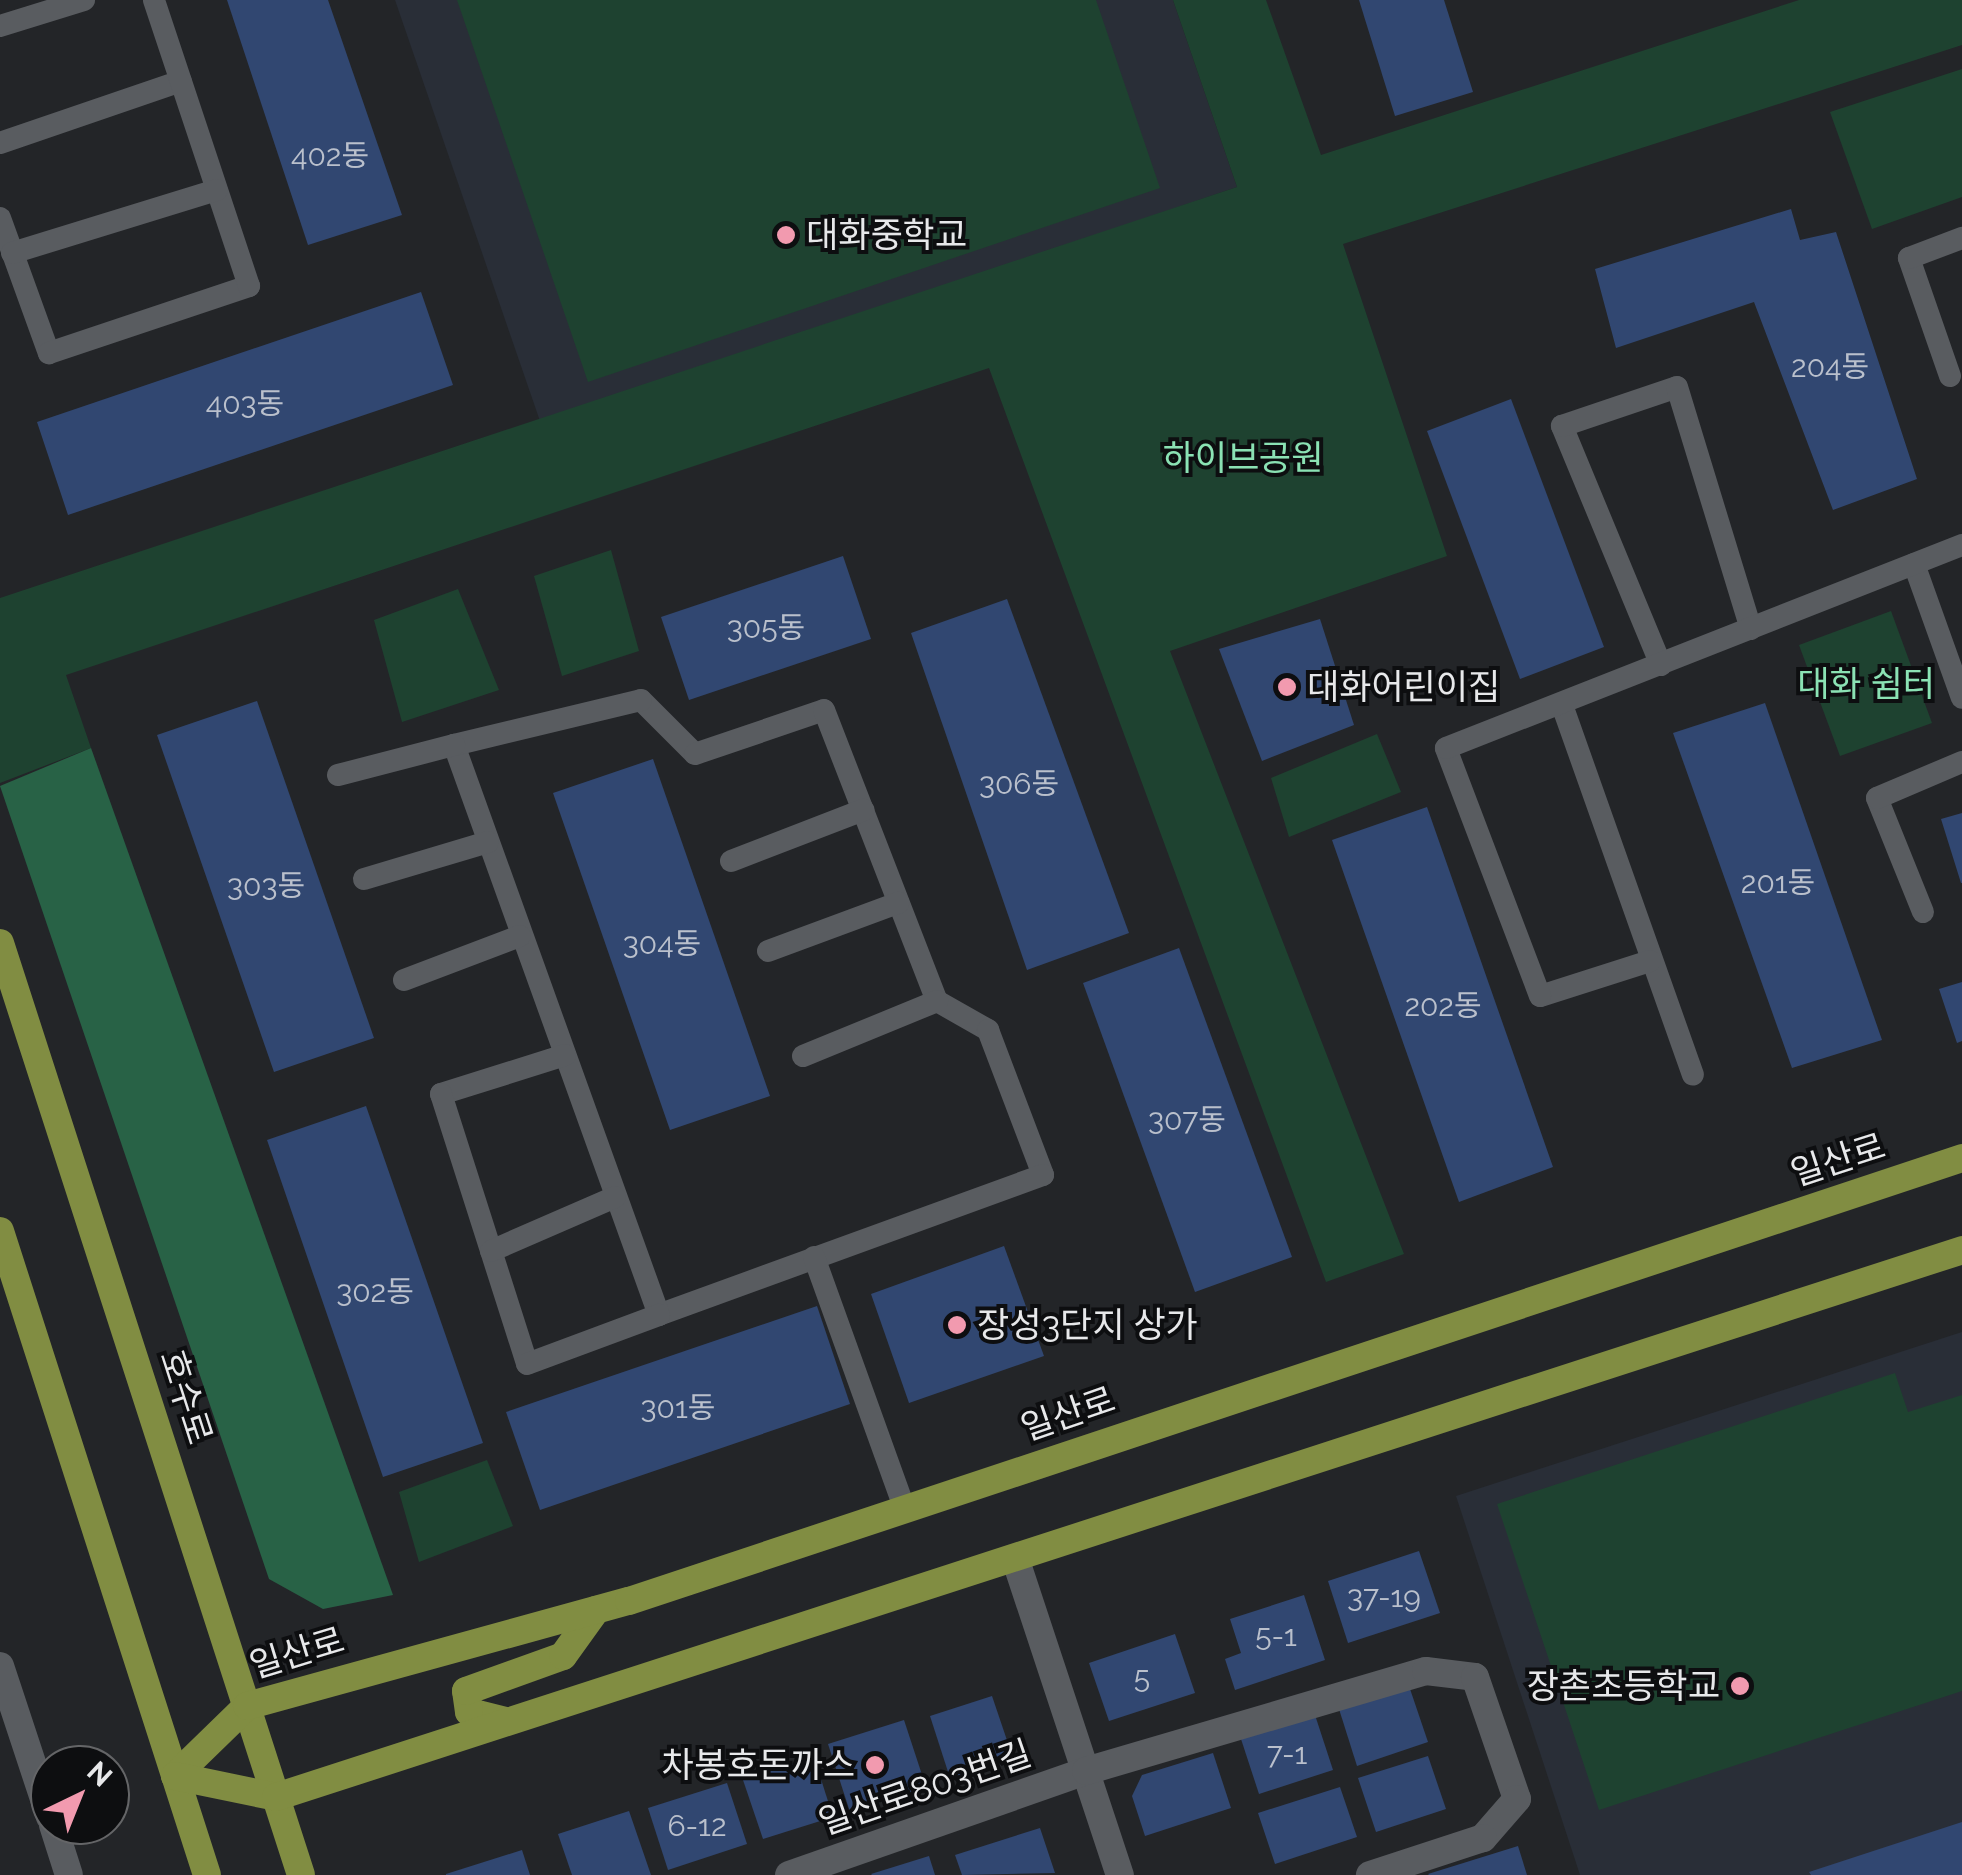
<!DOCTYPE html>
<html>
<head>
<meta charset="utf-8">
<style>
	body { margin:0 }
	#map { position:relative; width:1962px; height:1875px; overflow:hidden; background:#232528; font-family:Raleway,"Noto Sans KR",sans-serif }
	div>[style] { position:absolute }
	.built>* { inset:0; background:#292e37 }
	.green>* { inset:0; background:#1e4230 }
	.forest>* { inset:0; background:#286246 }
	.building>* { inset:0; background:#314771 }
	.service>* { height:22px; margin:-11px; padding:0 11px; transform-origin:11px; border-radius:11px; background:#595c60 }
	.minor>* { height:28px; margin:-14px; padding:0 14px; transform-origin:14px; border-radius:14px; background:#595c60 }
	.secondary>* { height:28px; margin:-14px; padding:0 14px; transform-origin:14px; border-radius:14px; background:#595c60 }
	.primary>* { height:28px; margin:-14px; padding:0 14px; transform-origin:14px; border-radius:14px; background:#818d42 }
	.dots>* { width:28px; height:28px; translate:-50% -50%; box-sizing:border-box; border:5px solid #0d0e10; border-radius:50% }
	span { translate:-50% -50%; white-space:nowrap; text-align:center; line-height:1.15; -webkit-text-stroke:8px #0d0e10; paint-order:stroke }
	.number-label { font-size:30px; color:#bac0cc }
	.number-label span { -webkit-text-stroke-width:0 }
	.poi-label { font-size:35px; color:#e7e8ea }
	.left { translate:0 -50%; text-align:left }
	.right { translate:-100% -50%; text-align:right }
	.park-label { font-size:35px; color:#8be2b4 }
	.street-label { font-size:35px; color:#e7e8ea }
	.north { position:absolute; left:30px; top:1745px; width:100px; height:100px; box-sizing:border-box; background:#0d0e10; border:2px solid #646567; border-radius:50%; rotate:43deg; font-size:28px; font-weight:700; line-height:40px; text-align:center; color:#e7e8ea }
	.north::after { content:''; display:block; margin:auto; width:35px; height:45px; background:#f29aaf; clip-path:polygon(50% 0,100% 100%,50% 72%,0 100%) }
</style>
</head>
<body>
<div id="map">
	<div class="built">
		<div style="clip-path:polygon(395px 0,1173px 0,1237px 187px,541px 424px)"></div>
		<div style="clip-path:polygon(1962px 1332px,1962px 1875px,1580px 1875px,1456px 1496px)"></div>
	</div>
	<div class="green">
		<div style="clip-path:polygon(457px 0,1096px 0,1160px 188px,588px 382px)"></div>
		<div style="clip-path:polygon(1173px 0,1266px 0,1321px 155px,1799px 0,1962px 0,1962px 45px,1343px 244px,1447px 556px,1170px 651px,1404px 1254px,1326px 1282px,989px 368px,66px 675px,91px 748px,0 783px,0 598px,1237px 187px)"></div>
		<div style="clip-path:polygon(1962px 69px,1962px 197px,1872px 229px,1830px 112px)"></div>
		<div style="clip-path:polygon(611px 550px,639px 651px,562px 676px,534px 576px)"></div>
		<div style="clip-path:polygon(458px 589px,499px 690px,402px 722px,374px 620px)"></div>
		<div style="clip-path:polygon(1891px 611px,1932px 723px,1840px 756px,1799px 645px)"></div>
		<div style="clip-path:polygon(1377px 734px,1401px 792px,1289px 837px,1271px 778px)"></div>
		<div style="clip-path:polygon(1895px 1373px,1908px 1412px,1962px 1395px,1962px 1691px,1599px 1810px,1497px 1504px)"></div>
		<div style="clip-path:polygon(487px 1460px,513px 1526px,419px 1562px,399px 1492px)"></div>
	</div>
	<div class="forest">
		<div style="clip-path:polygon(91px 748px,393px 1595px,323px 1609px,269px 1579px,0 786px)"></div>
	</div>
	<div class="building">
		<div style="clip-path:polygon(227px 0,328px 0,402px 215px,308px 245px)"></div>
		<div style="clip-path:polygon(1359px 0,1444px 0,1473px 92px,1395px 116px)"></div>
		<div style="clip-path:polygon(1791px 209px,1800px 240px,1836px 232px,1917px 479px,1833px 510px,1754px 302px,1616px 348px,1595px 269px)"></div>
		<div style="clip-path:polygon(421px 292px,453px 385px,68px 515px,37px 422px)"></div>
		<div style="clip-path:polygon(1511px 399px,1604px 647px,1520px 679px,1427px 431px)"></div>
		<div style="clip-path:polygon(843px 556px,871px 639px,689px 700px,661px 617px)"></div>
		<div style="clip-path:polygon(1007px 599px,1129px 933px,1027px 970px,911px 633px)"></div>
		<div style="clip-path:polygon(1320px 619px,1354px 725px,1262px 761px,1219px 649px)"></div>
		<div style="clip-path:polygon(257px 701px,374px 1038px,274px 1072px,157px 735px)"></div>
		<div style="clip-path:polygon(1765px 703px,1882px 1040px,1792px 1068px,1673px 733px)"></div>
		<div style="clip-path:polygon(653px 759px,770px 1096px,670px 1130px,553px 793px)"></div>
		<div style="clip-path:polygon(1427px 807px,1553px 1167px,1459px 1202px,1332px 840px)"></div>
		<div style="clip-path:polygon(1962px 813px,1962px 883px,1961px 883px,1941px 819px)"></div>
		<div style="clip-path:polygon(1179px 948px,1292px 1257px,1195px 1292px,1083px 983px)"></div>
		<div style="clip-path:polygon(1962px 982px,1962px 1041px,1957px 1043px,1939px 989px)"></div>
		<div style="clip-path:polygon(366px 1106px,483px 1443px,383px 1477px,267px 1140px)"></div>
		<div style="clip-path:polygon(1004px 1246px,1044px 1356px,909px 1403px,871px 1294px)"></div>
		<div style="clip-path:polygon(817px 1306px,850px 1404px,540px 1510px,506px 1412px)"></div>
		<div style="clip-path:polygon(1419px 1551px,1440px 1613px,1348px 1643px,1328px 1581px)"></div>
		<div style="clip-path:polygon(1304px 1595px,1325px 1660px,1235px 1690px,1225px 1659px,1241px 1653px,1230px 1619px)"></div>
		<div style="clip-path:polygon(1175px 1634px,1195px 1693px,1109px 1721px,1089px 1663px)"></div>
		<div style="clip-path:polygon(1409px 1686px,1428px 1742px,1357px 1766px,1339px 1709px)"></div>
		<div style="clip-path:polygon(992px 1696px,1013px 1758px,950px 1778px,930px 1716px)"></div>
		<div style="clip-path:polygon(1315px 1715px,1333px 1770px,1259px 1794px,1241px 1739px)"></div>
		<div style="clip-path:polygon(904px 1720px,926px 1787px,850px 1812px,828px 1744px)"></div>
		<div style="clip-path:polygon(1213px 1753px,1231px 1808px,1145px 1836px,1132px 1796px,1142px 1775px)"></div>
		<div style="clip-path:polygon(1428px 1756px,1446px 1809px,1376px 1832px,1358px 1778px)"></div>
		<div style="clip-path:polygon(814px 1757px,833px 1817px,763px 1839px,743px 1780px)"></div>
		<div style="clip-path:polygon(727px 1783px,747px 1844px,668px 1870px,648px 1808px)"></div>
		<div style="clip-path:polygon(1340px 1787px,1357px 1837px,1275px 1864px,1258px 1813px)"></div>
		<div style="clip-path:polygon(629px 1811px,651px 1875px,572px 1875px,558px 1834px)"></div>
		<div style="clip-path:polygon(1962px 1822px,1962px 1875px,1811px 1875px,1809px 1872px)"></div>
		<div style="clip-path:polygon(1040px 1828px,1055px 1873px,962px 1875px,955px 1855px)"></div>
		<div style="clip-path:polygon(1518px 1846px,1527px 1875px,1429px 1875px,1428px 1874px)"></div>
		<div style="clip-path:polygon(522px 1850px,530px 1875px,446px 1875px,446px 1874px)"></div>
		<div style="clip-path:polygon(929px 1856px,935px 1875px,872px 1875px,871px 1874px)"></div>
	</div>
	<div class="service">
		<div style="left:0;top:26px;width:88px;rotate:-17.2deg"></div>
		<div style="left:0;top:143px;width:191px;rotate:-18.9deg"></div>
		<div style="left:0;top:218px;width:144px;rotate:70.1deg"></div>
		<div style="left:49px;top:353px;width:211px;rotate:-18.5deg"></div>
		<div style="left:249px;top:286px;width:301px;rotate:-108.4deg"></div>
		<div style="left:12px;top:253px;width:214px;rotate:-17.1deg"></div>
		<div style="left:1950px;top:376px;width:125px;rotate:-109.2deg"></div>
		<div style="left:1909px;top:258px;width:57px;rotate:-20.7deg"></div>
		<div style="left:1914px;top:564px;width:142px;rotate:70.3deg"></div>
		<div style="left:1661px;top:665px;width:259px;rotate:-112.5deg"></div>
		<div style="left:1562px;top:426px;width:121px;rotate:-18.7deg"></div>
		<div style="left:1677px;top:387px;width:253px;rotate:73deg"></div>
		<div style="left:641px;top:700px;width:76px;rotate:45deg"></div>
		<div style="left:695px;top:754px;width:136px;rotate:-18.8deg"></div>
		<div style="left:824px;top:710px;width:312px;rotate:68.8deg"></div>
		<div style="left:937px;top:1001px;width:59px;rotate:29.6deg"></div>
		<div style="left:988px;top:1030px;width:155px;rotate:69.2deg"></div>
		<div style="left:1043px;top:1175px;width:409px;rotate:160deg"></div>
		<div style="left:659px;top:1315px;width:606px;rotate:-109.78deg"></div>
		<div style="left:454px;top:745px;width:192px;rotate:-13.5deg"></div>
		<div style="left:1562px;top:705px;width:392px;rotate:70.5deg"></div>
		<div style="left:338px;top:775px;width:120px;rotate:-14.5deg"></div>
		<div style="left:731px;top:861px;width:142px;rotate:-21.1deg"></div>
		<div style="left:364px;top:879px;width:129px;rotate:-16.6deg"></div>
		<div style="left:1923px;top:912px;width:123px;rotate:-112deg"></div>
		<div style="left:1877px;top:798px;width:92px;rotate:-23deg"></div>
		<div style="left:768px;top:951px;width:139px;rotate:-20.3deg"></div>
		<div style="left:1650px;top:961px;width:115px;rotate:162.3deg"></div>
		<div style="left:1540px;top:996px;width:265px;rotate:-110.8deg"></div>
		<div style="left:1446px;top:748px;width:554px;rotate:-21.48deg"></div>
		<div style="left:404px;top:980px;width:124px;rotate:-20.8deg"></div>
		<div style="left:565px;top:1055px;width:130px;rotate:162.5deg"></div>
		<div style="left:441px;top:1094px;width:283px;rotate:72.3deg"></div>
		<div style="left:527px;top:1364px;width:141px;rotate:-20.4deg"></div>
		<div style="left:803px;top:1056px;width:145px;rotate:-22.3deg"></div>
		<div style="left:491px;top:1251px;width:135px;rotate:-23.5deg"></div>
		<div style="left:814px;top:1257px;width:266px;rotate:70.2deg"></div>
	</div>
	<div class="minor">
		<div style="left:1015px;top:1558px;width:334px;rotate:71.7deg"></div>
		<div style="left:789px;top:1875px;width:315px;rotate:-19.3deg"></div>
		<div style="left:1086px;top:1771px;width:354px;rotate:-16.4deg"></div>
		<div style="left:1426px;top:1671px;width:49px;rotate:7deg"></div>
		<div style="left:1475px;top:1677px;width:129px;rotate:71deg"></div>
		<div style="left:1517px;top:1799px;width:52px;rotate:131.1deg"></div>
		<div style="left:1483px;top:1838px;width:119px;rotate:161.9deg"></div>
	</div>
	<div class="secondary">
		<div style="left:0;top:1666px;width:159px;rotate:71.7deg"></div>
		<div style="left:53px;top:1825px;width:52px;rotate:72.3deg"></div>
	</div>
	<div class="primary">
		<div style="left:0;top:943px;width:979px;rotate:72.1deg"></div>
		<div style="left:0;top:1231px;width:676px;rotate:72.18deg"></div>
		<div style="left:506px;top:1721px;width:38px;rotate:-166deg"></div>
		<div style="left:469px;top:1712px;width:21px;rotate:-98deg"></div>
		<div style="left:466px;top:1691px;width:103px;rotate:-19.8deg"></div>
		<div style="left:563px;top:1656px;width:57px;rotate:-54.3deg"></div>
		<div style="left:175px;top:1776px;width:100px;rotate:-44.2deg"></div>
		<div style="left:247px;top:1706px;width:396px;rotate:-15.4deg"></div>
		<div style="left:629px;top:1601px;width:1405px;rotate:-18.38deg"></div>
		<div style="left:175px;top:1776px;width:103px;rotate:11.7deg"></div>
		<div style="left:276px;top:1797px;width:1773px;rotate:-17.97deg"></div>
	</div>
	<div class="dots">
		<div style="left:786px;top:235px;background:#f29aaf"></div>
		<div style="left:1287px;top:687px;background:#f29aaf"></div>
		<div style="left:957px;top:1325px;background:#f29aaf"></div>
		<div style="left:1740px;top:1686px;background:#f29aaf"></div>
		<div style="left:875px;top:1765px;background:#f29aaf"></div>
	</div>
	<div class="number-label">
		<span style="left:330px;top:156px">402동</span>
		<span style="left:1830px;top:367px">204동</span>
		<span style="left:245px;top:404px">403동</span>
		<span style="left:766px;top:628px">305동</span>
		<span style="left:1019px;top:784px">306동</span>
		<span style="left:1778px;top:883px">201동</span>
		<span style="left:266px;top:886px">303동</span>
		<span style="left:662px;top:944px">304동</span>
		<span style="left:1443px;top:1006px">202동</span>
		<span style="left:1187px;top:1120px">307동</span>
		<span style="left:375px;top:1292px">302동</span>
		<span style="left:678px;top:1408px">301동</span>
		<span style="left:1384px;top:1597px">37-19</span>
		<span style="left:1276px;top:1636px">5-1</span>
		<span style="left:1142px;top:1678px">5</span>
		<span style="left:1287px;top:1754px">7-1</span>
		<span style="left:697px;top:1826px">6-12</span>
	</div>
	<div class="poi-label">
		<span class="left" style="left:806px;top:235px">대화중학교</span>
		<span class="left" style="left:1307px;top:687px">대화어린이집</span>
		<span class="left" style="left:977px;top:1325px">장성3단지 상가</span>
		<span class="right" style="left:1720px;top:1686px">장촌초등학교</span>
		<span class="right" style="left:855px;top:1765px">차봉호돈까스</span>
	</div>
	<div class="park-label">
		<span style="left:1243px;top:458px">하이브공원</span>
		<span style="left:1866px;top:684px">대화 쉼터</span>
	</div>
	<div class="street-label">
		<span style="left:1838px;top:1160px;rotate:-18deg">일산로</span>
		<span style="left:186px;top:1397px;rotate:72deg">호수로</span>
		<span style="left:1068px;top:1414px;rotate:-19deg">일산로</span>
		<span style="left:297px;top:1653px;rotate:-17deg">일산로</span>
		<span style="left:925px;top:1788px;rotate:-19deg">일산로803번길</span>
	</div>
	<div class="north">N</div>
</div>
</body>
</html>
